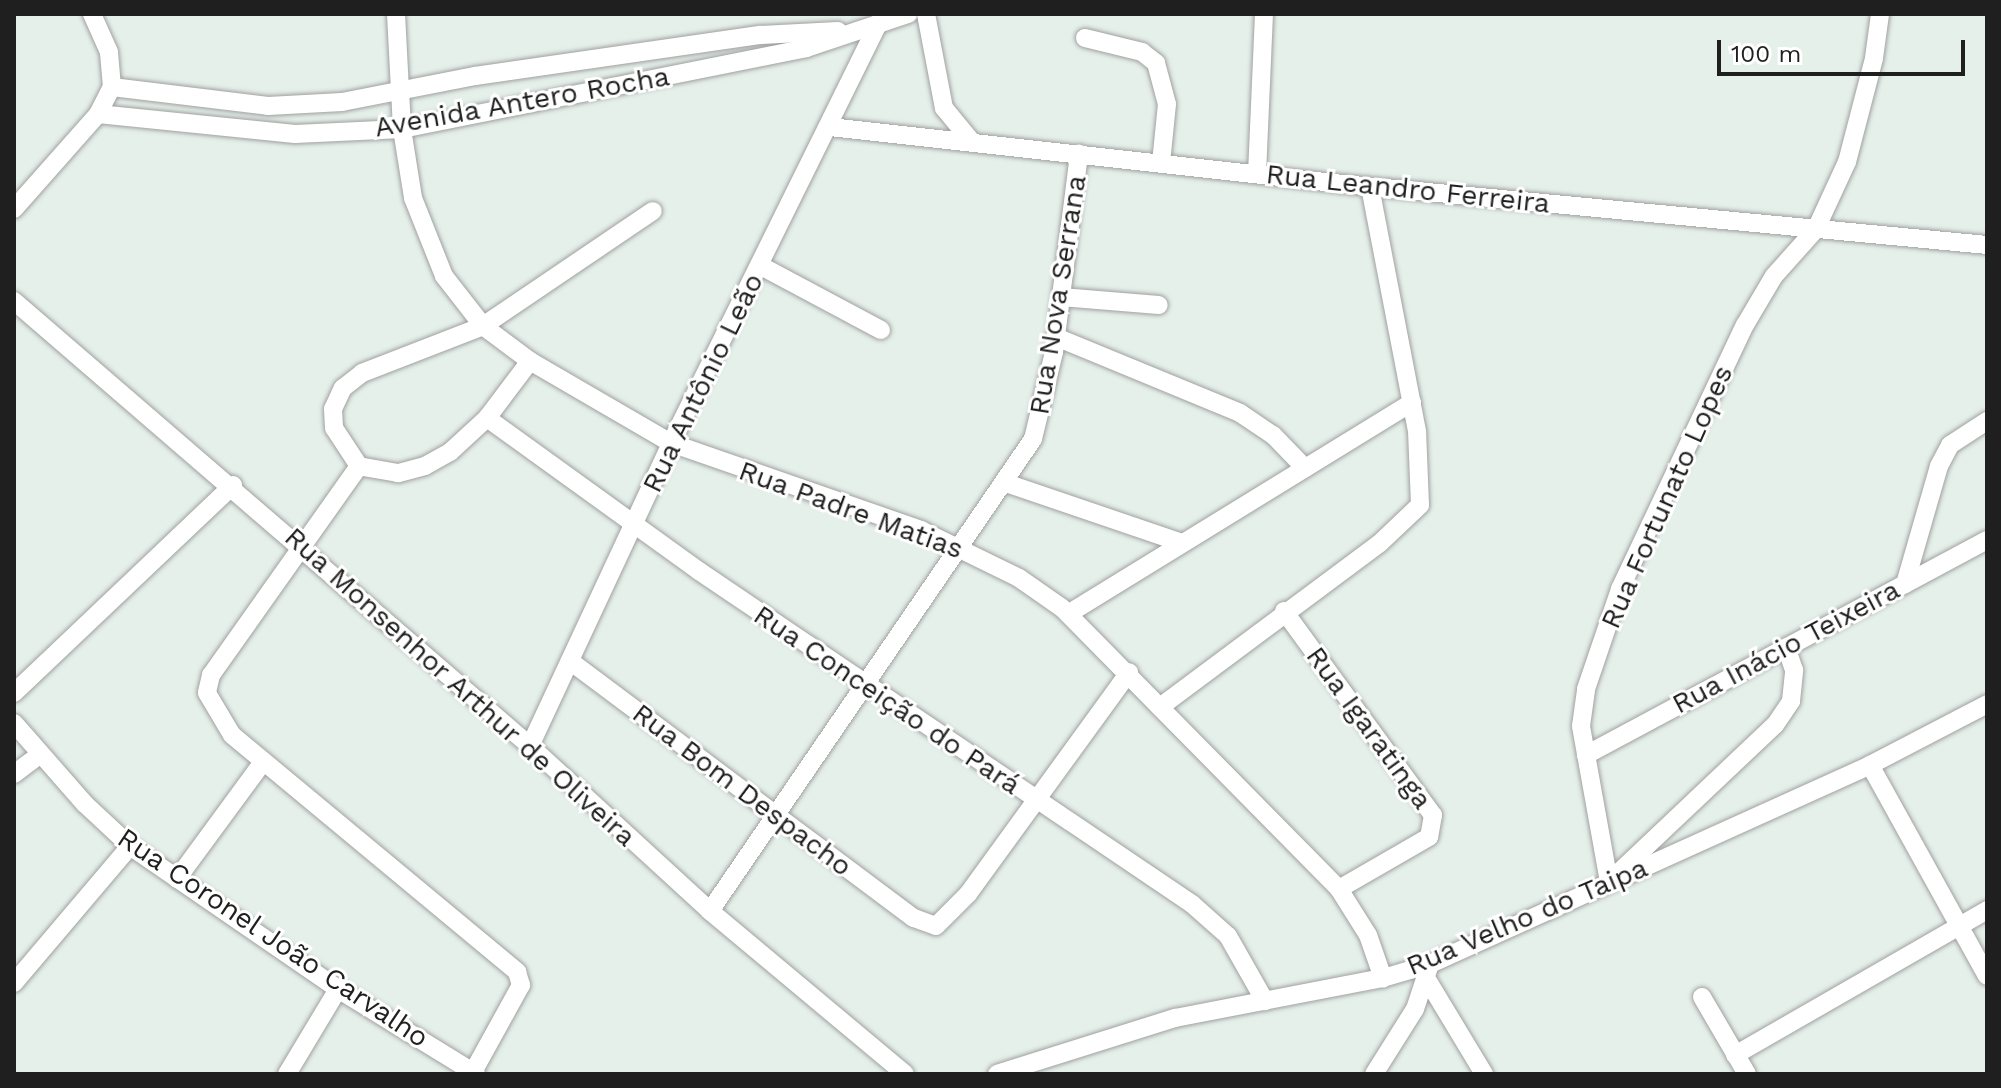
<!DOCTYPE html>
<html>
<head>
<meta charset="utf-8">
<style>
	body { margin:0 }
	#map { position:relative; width:2001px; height:1088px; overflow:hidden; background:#e5f0ea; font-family:"Work Sans",sans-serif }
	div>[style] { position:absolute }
	.roads { filter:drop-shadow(0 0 2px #a0a0a0) drop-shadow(0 0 2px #a0a0a0) }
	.street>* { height:18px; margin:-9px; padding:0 9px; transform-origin:9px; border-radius:9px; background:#fff }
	span { translate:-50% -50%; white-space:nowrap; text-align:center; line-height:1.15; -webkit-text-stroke:6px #fff; paint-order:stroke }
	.street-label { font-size:28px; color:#1f1f1f }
	.frame { position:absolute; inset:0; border:16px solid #1f1f1f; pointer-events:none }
	.scale { position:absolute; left:1717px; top:40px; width:248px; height:36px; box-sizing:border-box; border:4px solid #1f1f1f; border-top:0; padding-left:10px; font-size:24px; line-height:28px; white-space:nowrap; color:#1f1f1f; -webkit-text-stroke:6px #fff; paint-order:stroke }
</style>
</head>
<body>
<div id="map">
	<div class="roads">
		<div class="street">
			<div style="left:396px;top:14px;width:115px;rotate:87deg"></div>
			<div style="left:402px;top:129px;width:70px;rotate:80.9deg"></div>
			<div style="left:413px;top:198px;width:84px;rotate:68.3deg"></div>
			<div style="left:444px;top:276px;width:63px;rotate:52deg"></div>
			<div style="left:483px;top:326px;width:59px;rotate:36.7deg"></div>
			<div style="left:530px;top:361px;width:163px;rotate:30.2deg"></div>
			<div style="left:671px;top:443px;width:265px;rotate:19.2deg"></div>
			<div style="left:921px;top:530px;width:109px;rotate:26.1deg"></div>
			<div style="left:1019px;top:578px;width:52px;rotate:34.9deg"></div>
			<div style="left:1062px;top:608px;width:395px;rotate:45.4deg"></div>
			<div style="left:1339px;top:889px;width:54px;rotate:57.8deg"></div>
			<div style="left:1368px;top:935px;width:46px;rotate:70.8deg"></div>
			<div style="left:926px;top:14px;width:96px;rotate:79.2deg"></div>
			<div style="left:944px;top:108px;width:44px;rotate:50.5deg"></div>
			<div style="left:1085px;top:38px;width:59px;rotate:13.8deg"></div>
			<div style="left:1142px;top:52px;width:18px;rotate:38deg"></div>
			<div style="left:1156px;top:63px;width:42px;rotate:75deg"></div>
			<div style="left:1167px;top:104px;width:59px;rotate:95.8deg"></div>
			<div style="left:112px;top:87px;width:157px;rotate:6.9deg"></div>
			<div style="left:268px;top:106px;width:74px;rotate:-3.1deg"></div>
			<div style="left:342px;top:102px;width:136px;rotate:-11.1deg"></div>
			<div style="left:475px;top:76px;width:289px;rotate:-8.2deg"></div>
			<div style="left:761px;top:35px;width:77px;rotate:-3deg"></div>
			<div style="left:98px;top:114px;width:198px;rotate:5.8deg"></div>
			<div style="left:295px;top:134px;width:107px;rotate:-2.7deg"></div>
			<div style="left:402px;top:129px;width:412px;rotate:-11.3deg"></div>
			<div style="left:806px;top:48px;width:108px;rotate:-18.4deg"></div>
			<div style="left:830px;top:127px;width:516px;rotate:6.34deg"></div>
			<div style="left:1343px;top:184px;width:647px;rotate:5.41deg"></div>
			<div style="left:1257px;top:174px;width:160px;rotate:-87.5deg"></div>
			<div style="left:14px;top:209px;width:127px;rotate:-48.5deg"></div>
			<div style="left:98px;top:114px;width:30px;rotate:-63deg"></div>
			<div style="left:112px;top:87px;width:35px;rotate:-95deg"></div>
			<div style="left:109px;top:52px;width:42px;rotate:-114.1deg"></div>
			<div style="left:761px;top:266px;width:136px;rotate:28.1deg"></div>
			<div style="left:1061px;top:297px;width:98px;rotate:4.7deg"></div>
			<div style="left:14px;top:301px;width:681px;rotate:40.77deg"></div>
			<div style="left:530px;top:746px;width:244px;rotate:42.5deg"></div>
			<div style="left:710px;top:911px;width:254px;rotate:39.9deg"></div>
			<div style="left:1056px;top:337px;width:199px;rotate:22.4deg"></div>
			<div style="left:1240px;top:413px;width:40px;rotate:34deg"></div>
			<div style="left:1273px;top:435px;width:46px;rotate:45.9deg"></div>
			<div style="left:530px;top:361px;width:71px;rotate:127deg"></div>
			<div style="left:487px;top:418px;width:50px;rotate:137.4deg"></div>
			<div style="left:450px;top:452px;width:29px;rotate:151deg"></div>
			<div style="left:425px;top:466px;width:28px;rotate:165deg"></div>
			<div style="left:398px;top:473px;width:40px;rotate:-170deg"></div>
			<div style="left:359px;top:466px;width:45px;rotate:-123.3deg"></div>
			<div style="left:334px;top:428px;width:19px;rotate:-93deg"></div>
			<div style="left:333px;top:409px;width:23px;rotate:-65deg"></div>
			<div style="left:343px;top:388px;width:24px;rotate:-38deg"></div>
			<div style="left:362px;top:373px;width:130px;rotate:-21.2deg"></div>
			<div style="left:483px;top:326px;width:205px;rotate:-34.1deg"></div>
			<div style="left:487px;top:418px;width:261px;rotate:35.8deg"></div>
			<div style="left:699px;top:571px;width:595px;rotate:34.04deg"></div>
			<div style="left:1192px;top:904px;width:48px;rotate:41.6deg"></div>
			<div style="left:1228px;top:936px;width:75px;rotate:60.4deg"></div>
			<div style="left:359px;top:466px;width:256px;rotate:125.3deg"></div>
			<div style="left:211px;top:675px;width:18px;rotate:103deg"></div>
			<div style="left:207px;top:693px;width:49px;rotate:59.2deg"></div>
			<div style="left:232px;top:735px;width:371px;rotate:39.7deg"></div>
			<div style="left:517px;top:972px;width:14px;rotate:73deg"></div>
			<div style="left:521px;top:985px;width:99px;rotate:118.9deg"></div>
			<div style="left:1006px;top:483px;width:186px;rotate:18.8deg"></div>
			<div style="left:1905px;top:584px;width:123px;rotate:-73.9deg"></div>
			<div style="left:1939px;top:466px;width:24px;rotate:-62deg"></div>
			<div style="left:1950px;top:445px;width:44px;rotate:-33deg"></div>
			<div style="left:1284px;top:611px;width:253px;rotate:53.9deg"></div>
			<div style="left:1433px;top:815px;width:22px;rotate:100deg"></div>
			<div style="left:1429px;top:837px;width:104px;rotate:150deg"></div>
			<div style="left:1068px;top:614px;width:404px;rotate:-31.6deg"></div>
			<div style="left:570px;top:661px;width:429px;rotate:36.8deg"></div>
			<div style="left:914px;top:918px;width:23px;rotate:20deg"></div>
			<div style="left:936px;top:926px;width:45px;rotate:-45deg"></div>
			<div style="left:968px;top:894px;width:274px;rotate:-54deg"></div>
			<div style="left:14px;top:693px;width:302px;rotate:-43.5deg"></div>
			<div style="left:1160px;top:707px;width:274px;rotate:-36.7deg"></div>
			<div style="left:1380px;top:543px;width:55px;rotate:-43.5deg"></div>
			<div style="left:1420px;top:505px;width:74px;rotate:-92.3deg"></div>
			<div style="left:1417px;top:431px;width:248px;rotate:-100.9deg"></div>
			<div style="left:14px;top:723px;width:108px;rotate:48.8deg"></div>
			<div style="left:85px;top:804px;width:62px;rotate:43deg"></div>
			<div style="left:130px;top:846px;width:252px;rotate:34.5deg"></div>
			<div style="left:338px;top:989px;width:162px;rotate:31.6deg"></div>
			<div style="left:530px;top:746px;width:334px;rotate:-65deg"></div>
			<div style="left:671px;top:443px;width:470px;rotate:-63.7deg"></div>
			<div style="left:1586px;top:755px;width:455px;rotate:-28.2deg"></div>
			<div style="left:1870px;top:765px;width:241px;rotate:61deg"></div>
			<div style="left:14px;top:774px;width:31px;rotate:-37deg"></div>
			<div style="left:1614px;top:877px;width:221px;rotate:-43.4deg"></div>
			<div style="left:1775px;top:725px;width:29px;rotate:-56deg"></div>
			<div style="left:1791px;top:701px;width:31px;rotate:-84deg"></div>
			<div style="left:1794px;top:670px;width:24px;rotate:-109deg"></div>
			<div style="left:177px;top:879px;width:145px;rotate:-53.7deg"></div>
			<div style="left:1609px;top:882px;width:158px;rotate:-100.2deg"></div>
			<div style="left:1581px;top:726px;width:37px;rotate:-82deg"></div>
			<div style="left:1586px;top:689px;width:106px;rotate:-71.2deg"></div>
			<div style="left:1620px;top:589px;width:292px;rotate:-64.7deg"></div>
			<div style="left:1745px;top:325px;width:57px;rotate:-59.4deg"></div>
			<div style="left:1774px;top:276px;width:63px;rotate:-48.2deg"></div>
			<div style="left:1816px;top:229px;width:74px;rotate:-65.2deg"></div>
			<div style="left:1847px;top:162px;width:107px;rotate:-75.4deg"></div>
			<div style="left:1874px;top:58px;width:44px;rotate:-82.2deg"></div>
			<div style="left:710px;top:911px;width:572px;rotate:-55.62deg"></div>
			<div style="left:1033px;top:439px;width:89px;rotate:-76.4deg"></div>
			<div style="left:1054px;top:352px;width:200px;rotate:-82.8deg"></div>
			<div style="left:1428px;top:981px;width:109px;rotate:58.9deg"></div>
			<div style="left:14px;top:983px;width:180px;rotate:-49.7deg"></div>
			<div style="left:1702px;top:997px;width:89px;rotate:59.7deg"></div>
			<div style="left:1735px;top:1055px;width:291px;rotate:-29.9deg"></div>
			<div style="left:287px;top:1074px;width:99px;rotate:-59deg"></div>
			<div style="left:997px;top:1074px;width:187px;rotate:-17.5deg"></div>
			<div style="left:1175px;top:1018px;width:212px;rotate:-10.9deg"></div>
			<div style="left:1383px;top:978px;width:49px;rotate:-16.6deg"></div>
			<div style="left:1430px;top:964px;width:483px;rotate:-24.3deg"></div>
			<div style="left:1870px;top:765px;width:132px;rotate:-27.5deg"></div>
			<div style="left:1374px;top:1074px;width:77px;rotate:-57.8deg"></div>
			<div style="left:1415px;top:1009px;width:47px;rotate:-71.6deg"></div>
		</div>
	</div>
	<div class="street-label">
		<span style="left:522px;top:102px;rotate:-10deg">Avenida Antero Rocha</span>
		<span style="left:1408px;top:189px;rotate:6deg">Rua Leandro Ferreira</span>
		<span style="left:1058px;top:295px;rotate:-81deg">Rua Nova Serrana</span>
		<span style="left:703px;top:383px;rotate:-64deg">Rua Antônio Leão</span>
		<span style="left:1667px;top:497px;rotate:-66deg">Rua Fortunato Lopes</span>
		<span style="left:851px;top:510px;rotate:20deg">Rua Padre Matias</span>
		<span style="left:1786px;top:647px;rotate:-28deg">Rua Inácio Teixeira</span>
		<span style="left:460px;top:687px;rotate:42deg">Rua Monsenhor Arthur de Oliveira</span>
		<span style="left:887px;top:700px;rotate:34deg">Rua Conceição do Pará</span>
		<span style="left:1369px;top:728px;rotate:54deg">Rua Igaratinga</span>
		<span style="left:742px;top:790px;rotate:37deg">Rua Bom Despacho</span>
		<span style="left:1527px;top:917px;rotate:-23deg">Rua Velho do Taipa</span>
		<span style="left:273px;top:938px;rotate:34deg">Rua Coronel João Carvalho</span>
	</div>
	<div class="frame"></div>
	<div class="scale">100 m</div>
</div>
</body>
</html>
